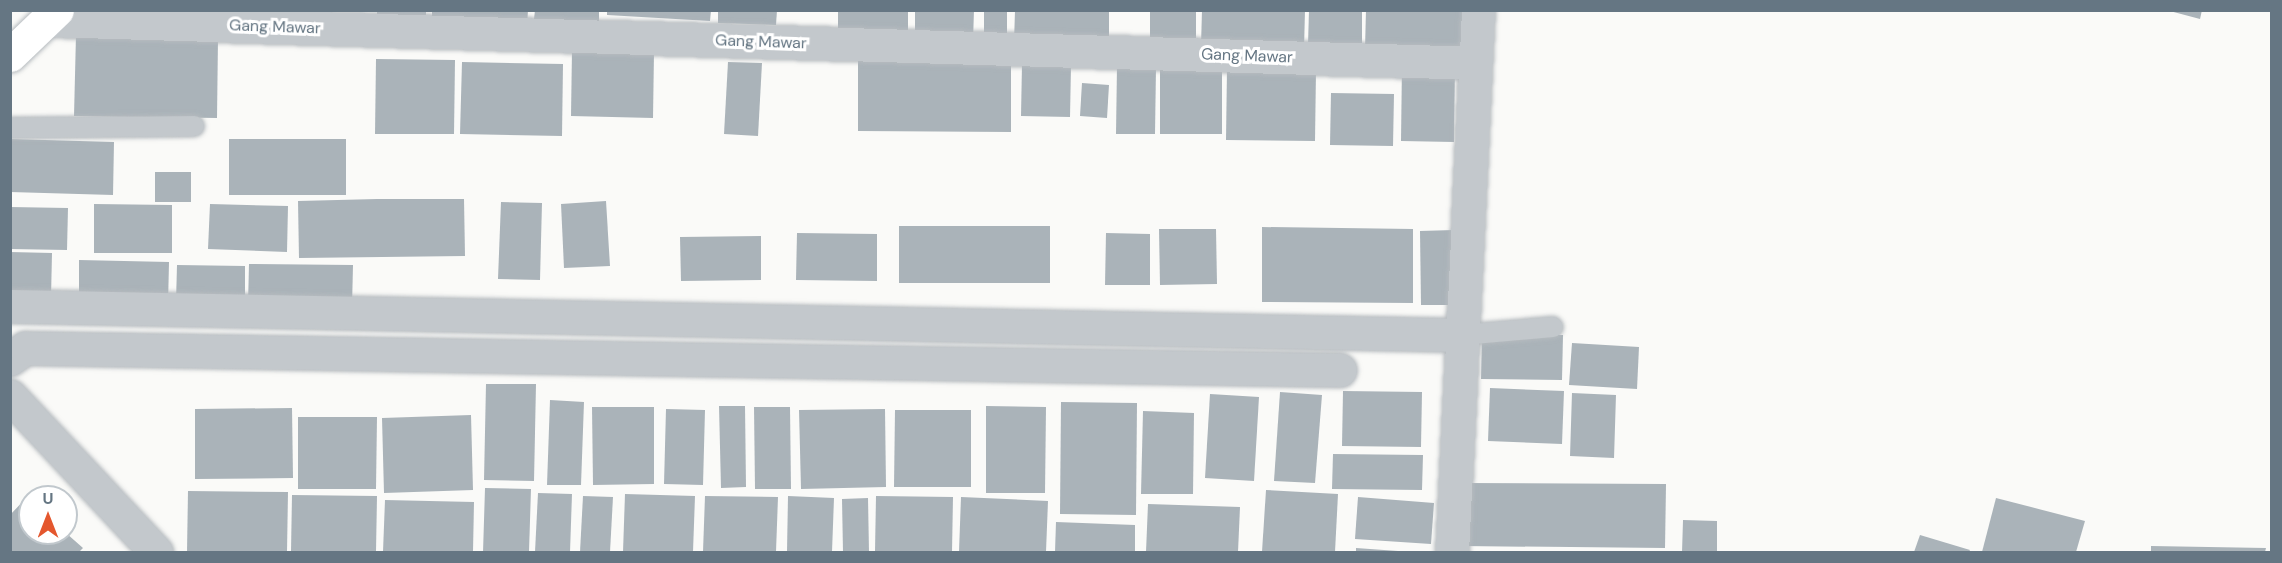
<!DOCTYPE html>
<html>
<head>
<meta charset="utf-8">
<style>
	body { margin:0 }
	#map { position:relative; width:2282px; height:563px; overflow:hidden; background:#fafaf8; font-family:"DM Sans",sans-serif }
	div>[style] { position:absolute }
	.building>* { inset:0; background:#aab3b9 }
	.roads { filter:drop-shadow(0 0 2px #b5babe) drop-shadow(0 0 2px #b5babe) }
	.service>* { height:20px; margin:-10px; padding:0 10px; transform-origin:10px; border-radius:10px; background:#c3c8cc }
	.minor>* { height:33px; margin:-16.5px; padding:0 16.5px; transform-origin:16.5px; border-radius:16.5px; background:#c3c8cc }
	.primary>* { height:33px; margin:-16.5px; padding:0 16.5px; transform-origin:16.5px; border-radius:16.5px; background:#fff }
	span { translate:-50% -50%; white-space:nowrap; text-align:center; line-height:1.15; -webkit-text-stroke:6px #fff; paint-order:stroke }
	.street-label { font-size:16px; color:#657683 }
	.frame { position:absolute; inset:0; border:12px solid #657683; pointer-events:none }
	.north { position:absolute; left:18px; top:485px; width:60px; height:60px; box-sizing:border-box; background:#fff; border:2px solid #c1c8cd; border-radius:50%; rotate:0deg; font-size:16px; font-weight:700; line-height:24px; text-align:center; color:#657683 }
	.north::after { content:''; display:block; margin:auto; width:21px; height:27px; background:#e4572e; clip-path:polygon(50% 0,100% 100%,50% 72%,0 100%) }
</style>
</head>
<body>
<div id="map">
	<div class="building">
		<div style="clip-path:polygon(377px 10px,426px 10px,426px 26px,377px 24px)"></div>
		<div style="clip-path:polygon(432px 10px,528px 10px,527px 26px,432px 24px)"></div>
		<div style="clip-path:polygon(535px 10px,599px 10px,599px 22px,534px 19px)"></div>
		<div style="clip-path:polygon(607px 10px,711px 10px,710px 21px,607px 15px)"></div>
		<div style="clip-path:polygon(718px 10px,777px 10px,776px 25px,718px 23px)"></div>
		<div style="clip-path:polygon(838px 10px,908px 10px,908px 37px,838px 36px)"></div>
		<div style="clip-path:polygon(915px 10px,974px 10px,973px 41px,915px 40px)"></div>
		<div style="clip-path:polygon(984px 10px,1007px 10px,1007px 36px,984px 35px)"></div>
		<div style="clip-path:polygon(1015px 10px,1109px 10px,1109px 44px,1014px 42px)"></div>
		<div style="clip-path:polygon(1150px 10px,1196px 10px,1196px 42px,1150px 42px)"></div>
		<div style="clip-path:polygon(1202px 10px,1305px 10px,1304px 49px,1201px 46px)"></div>
		<div style="clip-path:polygon(1309px 10px,1362px 10px,1362px 45px,1308px 45px)"></div>
		<div style="clip-path:polygon(1366px 10px,1467px 10px,1466px 52px,1365px 49px)"></div>
		<div style="clip-path:polygon(2166px 10px,2202px 10px,2200px 19px)"></div>
		<div style="clip-path:polygon(76px 35px,218px 38px,217px 118px,74px 116px)"></div>
		<div style="clip-path:polygon(572px 50px,654px 52px,653px 118px,571px 116px)"></div>
		<div style="clip-path:polygon(376px 59px,455px 60px,454px 134px,375px 134px)"></div>
		<div style="clip-path:polygon(858px 60px,1011px 60px,1011px 132px,858px 131px)"></div>
		<div style="clip-path:polygon(462px 62px,563px 64px,562px 136px,460px 134px)"></div>
		<div style="clip-path:polygon(728px 62px,762px 63px,758px 136px,724px 134px)"></div>
		<div style="clip-path:polygon(1022px 64px,1071px 65px,1070px 117px,1021px 116px)"></div>
		<div style="clip-path:polygon(1402px 64px,1455px 66px,1454px 142px,1401px 141px)"></div>
		<div style="clip-path:polygon(1117px 66px,1156px 67px,1155px 134px,1116px 134px)"></div>
		<div style="clip-path:polygon(1160px 69px,1222px 69px,1222px 134px,1160px 134px)"></div>
		<div style="clip-path:polygon(1227px 69px,1316px 70px,1315px 141px,1226px 140px)"></div>
		<div style="clip-path:polygon(1082px 83px,1109px 85px,1107px 118px,1080px 116px)"></div>
		<div style="clip-path:polygon(1331px 93px,1394px 94px,1393px 146px,1330px 145px)"></div>
		<div style="clip-path:polygon(10px 139px,114px 142px,113px 195px,10px 192px)"></div>
		<div style="clip-path:polygon(229px 139px,346px 139px,346px 195px,229px 195px)"></div>
		<div style="clip-path:polygon(155px 172px,191px 172px,191px 202px,155px 202px)"></div>
		<div style="clip-path:polygon(377px 199px,464px 199px,465px 256px,299px 258px,298px 201px)"></div>
		<div style="clip-path:polygon(606px 201px,610px 266px,564px 268px,561px 204px)"></div>
		<div style="clip-path:polygon(501px 202px,542px 203px,540px 280px,498px 279px)"></div>
		<div style="clip-path:polygon(94px 204px,172px 205px,172px 253px,94px 253px)"></div>
		<div style="clip-path:polygon(210px 204px,288px 206px,287px 252px,208px 249px)"></div>
		<div style="clip-path:polygon(10px 207px,68px 208px,67px 250px,10px 249px)"></div>
		<div style="clip-path:polygon(899px 226px,1050px 226px,1050px 283px,899px 283px)"></div>
		<div style="clip-path:polygon(1262px 227px,1413px 229px,1413px 303px,1262px 302px)"></div>
		<div style="clip-path:polygon(1159px 229px,1216px 229px,1217px 284px,1160px 285px)"></div>
		<div style="clip-path:polygon(1454px 230px,1456px 305px,1421px 305px,1420px 231px)"></div>
		<div style="clip-path:polygon(797px 233px,877px 234px,877px 281px,796px 280px)"></div>
		<div style="clip-path:polygon(1106px 233px,1150px 234px,1150px 285px,1105px 285px)"></div>
		<div style="clip-path:polygon(761px 236px,761px 280px,681px 281px,680px 237px)"></div>
		<div style="clip-path:polygon(10px 252px,52px 253px,51px 298px,10px 297px)"></div>
		<div style="clip-path:polygon(79px 260px,169px 262px,168px 305px,79px 303px)"></div>
		<div style="clip-path:polygon(249px 264px,353px 265px,352px 307px,248px 305px)"></div>
		<div style="clip-path:polygon(177px 265px,245px 266px,245px 303px,176px 302px)"></div>
		<div style="clip-path:polygon(1482px 334px,1563px 335px,1562px 380px,1481px 379px)"></div>
		<div style="clip-path:polygon(1572px 343px,1639px 347px,1637px 389px,1569px 385px)"></div>
		<div style="clip-path:polygon(486px 384px,536px 384px,534px 481px,484px 480px)"></div>
		<div style="clip-path:polygon(1490px 388px,1564px 391px,1562px 444px,1488px 441px)"></div>
		<div style="clip-path:polygon(1343px 391px,1422px 392px,1421px 447px,1342px 446px)"></div>
		<div style="clip-path:polygon(1280px 392px,1322px 395px,1315px 483px,1274px 481px)"></div>
		<div style="clip-path:polygon(1572px 393px,1616px 395px,1614px 458px,1570px 456px)"></div>
		<div style="clip-path:polygon(1210px 394px,1259px 397px,1254px 481px,1205px 478px)"></div>
		<div style="clip-path:polygon(550px 400px,584px 402px,581px 485px,547px 485px)"></div>
		<div style="clip-path:polygon(1061px 402px,1137px 403px,1136px 515px,1060px 514px)"></div>
		<div style="clip-path:polygon(719px 406px,745px 406px,746px 487px,721px 488px)"></div>
		<div style="clip-path:polygon(986px 406px,1046px 407px,1045px 493px,986px 493px)"></div>
		<div style="clip-path:polygon(592px 407px,654px 407px,654px 484px,593px 485px)"></div>
		<div style="clip-path:polygon(754px 407px,790px 407px,791px 489px,755px 489px)"></div>
		<div style="clip-path:polygon(292px 408px,293px 478px,195px 479px,195px 409px)"></div>
		<div style="clip-path:polygon(666px 409px,705px 410px,703px 485px,664px 484px)"></div>
		<div style="clip-path:polygon(885px 409px,886px 487px,801px 489px,799px 410px)"></div>
		<div style="clip-path:polygon(895px 410px,971px 410px,971px 487px,894px 487px)"></div>
		<div style="clip-path:polygon(1143px 411px,1194px 413px,1193px 494px,1141px 494px)"></div>
		<div style="clip-path:polygon(471px 415px,473px 490px,384px 493px,382px 418px)"></div>
		<div style="clip-path:polygon(298px 417px,377px 417px,376px 489px,298px 489px)"></div>
		<div style="clip-path:polygon(1333px 454px,1423px 455px,1422px 490px,1332px 489px)"></div>
		<div style="clip-path:polygon(1463px 483px,1666px 484px,1665px 548px,1462px 546px)"></div>
		<div style="clip-path:polygon(485px 488px,531px 489px,529px 552px,483px 552px)"></div>
		<div style="clip-path:polygon(1266px 490px,1338px 494px,1335px 552px,1262px 552px)"></div>
		<div style="clip-path:polygon(188px 491px,288px 492px,287px 552px,187px 552px)"></div>
		<div style="clip-path:polygon(538px 493px,572px 494px,570px 552px,535px 552px)"></div>
		<div style="clip-path:polygon(625px 494px,695px 496px,693px 552px,623px 552px)"></div>
		<div style="clip-path:polygon(292px 495px,377px 496px,376px 552px,291px 552px)"></div>
		<div style="clip-path:polygon(28px 496px,30px 499px,30px 533px,66px 533px,83px 548px,79px 552px,10px 552px,10px 515px)"></div>
		<div style="clip-path:polygon(583px 496px,613px 497px,610px 552px,580px 552px)"></div>
		<div style="clip-path:polygon(705px 496px,778px 497px,776px 552px,703px 552px)"></div>
		<div style="clip-path:polygon(788px 496px,834px 498px,832px 552px,787px 552px)"></div>
		<div style="clip-path:polygon(876px 496px,953px 497px,952px 552px,875px 552px)"></div>
		<div style="clip-path:polygon(961px 497px,1048px 501px,1046px 552px,959px 552px)"></div>
		<div style="clip-path:polygon(1358px 497px,1434px 503px,1431px 544px,1355px 539px)"></div>
		<div style="clip-path:polygon(868px 498px,869px 552px,843px 552px,842px 499px)"></div>
		<div style="clip-path:polygon(1996px 498px,2085px 521px,2076px 552px,1982px 552px)"></div>
		<div style="clip-path:polygon(385px 500px,474px 502px,473px 552px,383px 552px)"></div>
		<div style="clip-path:polygon(1148px 504px,1240px 507px,1238px 552px,1146px 552px)"></div>
		<div style="clip-path:polygon(1683px 520px,1717px 521px,1717px 552px,1682px 552px)"></div>
		<div style="clip-path:polygon(1056px 522px,1135px 525px,1135px 552px,1055px 552px)"></div>
		<div style="clip-path:polygon(1920px 535px,1970px 550px,1969px 552px,1914px 552px)"></div>
		<div style="clip-path:polygon(2151px 546px,2266px 548px,2265px 552px,2151px 552px)"></div>
		<div style="clip-path:polygon(1356px 548px,1398px 551px,1398px 552px,1356px 552px)"></div>
	</div>
	<div class="roads">
		<div class="service">
			<div style="left:10px;top:128px;width:184px;rotate:-0.6deg"></div>
			<div style="left:1462px;top:335px;width:91px;rotate:-5deg"></div>
		</div>
		<div class="minor">
			<div style="left:47px;top:20px;width:1429px;rotate:1.72deg"></div>
			<div style="left:10px;top:306px;width:1452px;rotate:1.14deg"></div>
			<div style="left:10px;top:359px;width:19px;rotate:-36deg"></div>
			<div style="left:25px;top:348px;width:1315px;rotate:0.96deg"></div>
			<div style="left:10px;top:396px;width:214px;rotate:46.9deg"></div>
			<div style="left:1452px;top:552px;width:543px;rotate:-87.25deg"></div>
		</div>
		<div class="primary">
			<div style="left:10px;top:55px;width:65px;rotate:-43.8deg"></div>
		</div>
	</div>
	<div class="street-label">
		<span style="left:275px;top:27px;rotate:2deg">Gang Mawar</span>
		<span style="left:761px;top:42px;rotate:2deg">Gang Mawar</span>
		<span style="left:1247px;top:56px;rotate:2deg">Gang Mawar</span>
	</div>
	<div class="frame"></div>
	<div class="north">U</div>
</div>
</body>
</html>
